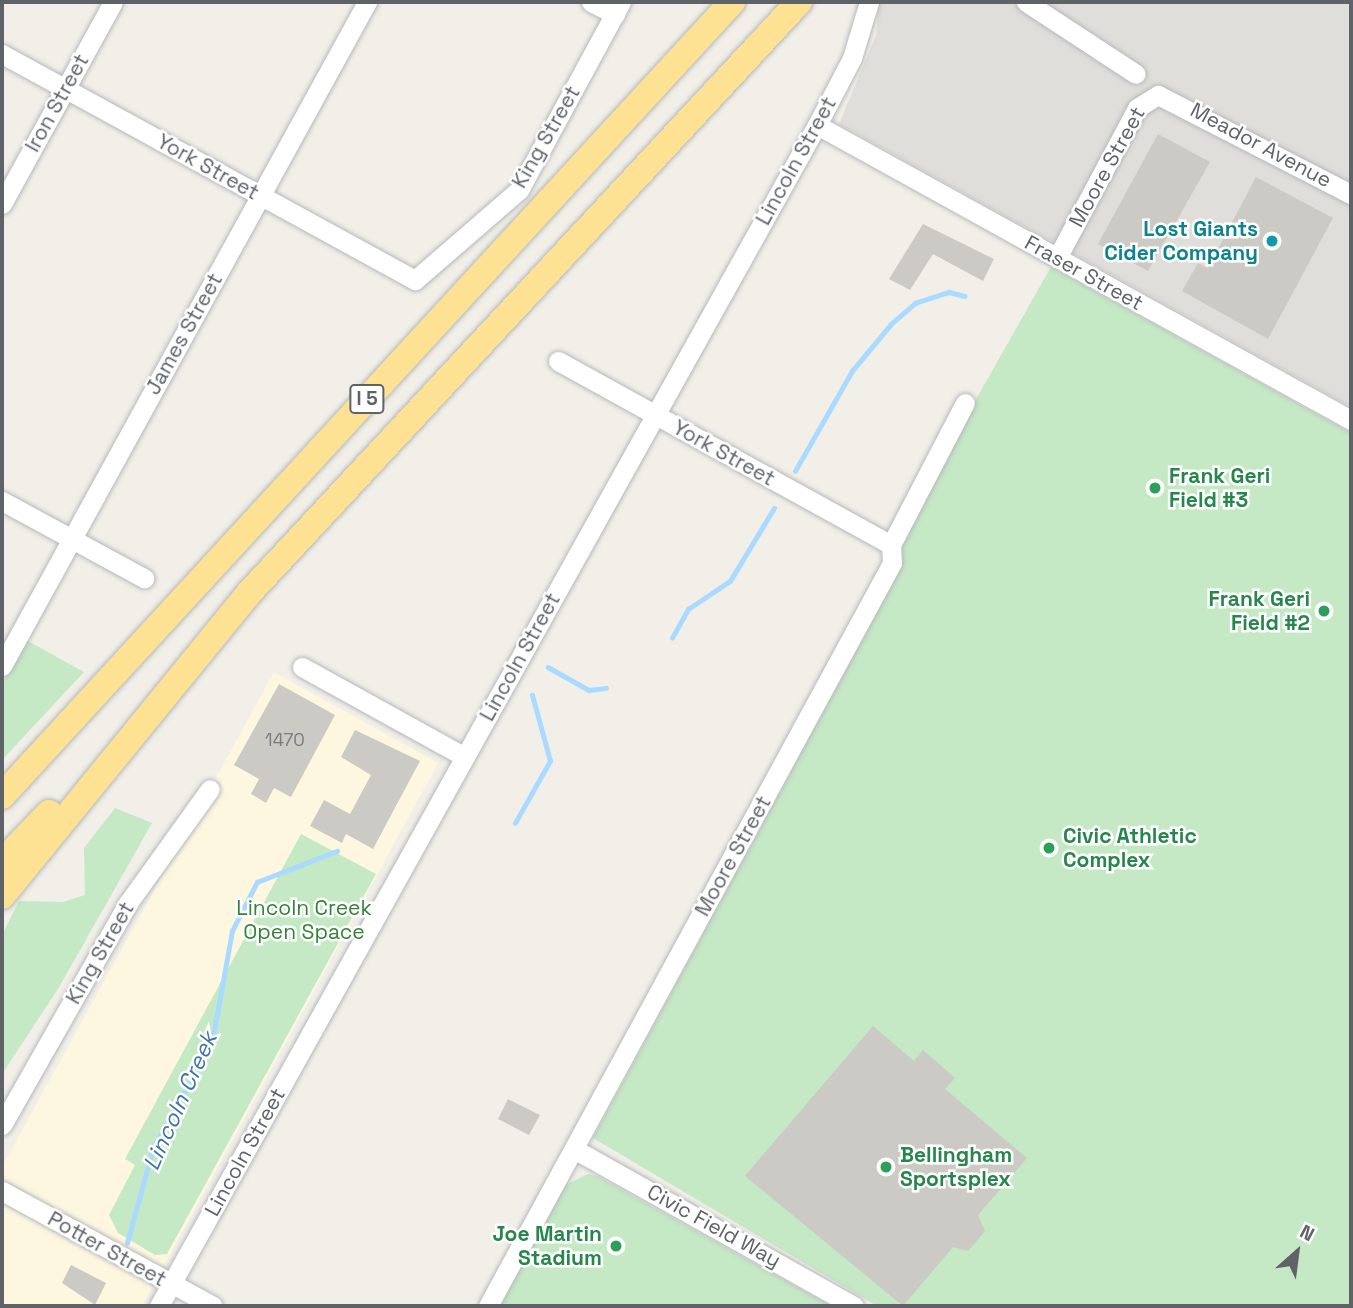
<!DOCTYPE html>
<html>
<head>
<meta charset="utf-8">
<style>
	body { margin:0 }
	#map { position:relative; width:1353px; height:1308px; overflow:hidden; background:#f1efe8; font-family:"Space Grotesk",sans-serif }
	div>[style] { position:absolute }
	.commercial>* { inset:0; background:#fef7e0 }
	.industrial>* { inset:0; background:#e0deda }
	.green>* { inset:0; background:#c5e8c5 }
	.stream>* { height:4.5px; margin:-2.25px; padding:0 2.25px; transform-origin:2.25px; border-radius:2.25px; background:#aadaff }
	.building>* { inset:0; background:#cccac5 }
	.roads { filter:drop-shadow(0 0 2px #b5b8bc) drop-shadow(0 0 2px #b5b8bc) }
	.minor>* { height:19px; margin:-9.5px; padding:0 9.5px; transform-origin:9.5px; border-radius:9.5px; background:#fff }
	.highway>* { height:26px; margin:-13px; padding:0 13px; transform-origin:13px; border-radius:13px; background:#fde293 }
	.dots>* { width:19px; height:19px; translate:-50% -50%; box-sizing:border-box; border:4px solid #fff; border-radius:50% }
	span { translate:-50% -50%; white-space:nowrap; text-align:center; line-height:1.15; -webkit-text-stroke:5px #fff; paint-order:stroke }
	.number-label { font-size:18px; color:#7a7d7f }
	.number-label span { -webkit-text-stroke-width:0 }
	.shield-label span { padding:2px 5px; background:#fff; border:2px solid; border-radius:5px; -webkit-text-stroke-width:0 }
	.shield-label { font-size:19px; color:#5f6368; font-weight:700 }
	.street-label { font-size:21px; color:#5f6368 }
	.culture-label { font-size:21px; color:#0d838f; font-weight:700 }
	.right { translate:-100% -50%; text-align:right }
	.leisure-label { font-size:21px; color:#27864d; font-weight:700 }
	.left { translate:0 -50%; text-align:left }
	.park-label { font-size:21px; color:#348238 }
	.water-label { font-size:23px; color:#4174aa; font-style:italic }
	.frame { position:absolute; inset:0; border:4px solid #5f6368; pointer-events:none }
	.north { position:absolute; left:1262px; top:1217px; width:70px; height:70px; -webkit-text-stroke:5px #fff; paint-order:stroke; rotate:28deg; font-size:19px; font-weight:700; line-height:28px; text-align:center; color:#5f6368 }
	.north::after { content:''; display:block; margin:auto; width:24px; height:32px; background:#5f6368; clip-path:polygon(50% 0,100% 100%,50% 72%,0 100%) }
</style>
</head>
<body>
<div id="map">
	<div class="commercial">
		<div style="clip-path:polygon(274px 672px,438px 763px,142px 1306px,2px 1306px,2px 1167px)"></div>
	</div>
	<div class="industrial">
		<div style="clip-path:polygon(879px 2px,1351px 2px,1351px 407px,839px 124px,876px 35px)"></div>
	</div>
	<div class="green">
		<div style="clip-path:polygon(1051px 267px,1351px 433px,1351px 1306px,877px 1306px,593px 1138px,897px 575px,904px 526px)"></div>
		<div style="clip-path:polygon(26px 640px,84px 672px,2px 760px,2px 683px)"></div>
		<div style="clip-path:polygon(115px 808px,152px 823px,58px 989px,2px 1074px,2px 935px,19px 901px,63px 902px,85px 895px,84px 848px)"></div>
		<div style="clip-path:polygon(301px 834px,376px 874px,167px 1254px,155px 1255px,118px 1233px,109px 1215px,135px 1165px,125px 1159px)"></div>
		<div style="clip-path:polygon(588px 1174px,597px 1176px,831px 1306px,500px 1306px,566px 1185px)"></div>
	</div>
	<div class="stream">
		<div style="left:795px;top:471px;width:115px;rotate:-60.3deg"></div>
		<div style="left:852px;top:371px;width:61px;rotate:-50.3deg"></div>
		<div style="left:891px;top:324px;width:32px;rotate:-41deg"></div>
		<div style="left:915px;top:303px;width:36px;rotate:-18deg"></div>
		<div style="left:949px;top:292px;width:16px;rotate:14deg"></div>
		<div style="left:672px;top:638px;width:33px;rotate:-61deg"></div>
		<div style="left:688px;top:609px;width:50px;rotate:-33.7deg"></div>
		<div style="left:730px;top:581px;width:85px;rotate:-58.9deg"></div>
		<div style="left:548px;top:667px;width:47px;rotate:29.3deg"></div>
		<div style="left:589px;top:690px;width:17px;rotate:-7deg"></div>
		<div style="left:515px;top:823px;width:71px;rotate:-60.6deg"></div>
		<div style="left:550px;top:761px;width:68px;rotate:-105.3deg"></div>
		<div style="left:127px;top:1243px;width:98px;rotate:-74.7deg"></div>
		<div style="left:153px;top:1148px;width:121px;rotate:-60.9deg"></div>
		<div style="left:212px;top:1042px;width:113px;rotate:-79.8deg"></div>
		<div style="left:232px;top:931px;width:55px;rotate:-63deg"></div>
		<div style="left:257px;top:882px;width:86px;rotate:-21.2deg"></div>
	</div>
	<div class="building">
		<div style="clip-path:polygon(1158px 134px,1210px 162px,1148px 271px,1098px 244px)"></div>
		<div style="clip-path:polygon(1256px 177px,1333px 218px,1268px 339px,1182px 291px,1198px 263px,1208px 268px)"></div>
		<div style="clip-path:polygon(923px 224px,994px 259px,983px 281px,933px 254px,910px 290px,889px 279px)"></div>
		<div style="clip-path:polygon(279px 684px,335px 715px,291px 797px,274px 788px,266px 803px,251px 794px,259px 779px,234px 765px)"></div>
		<div style="clip-path:polygon(355px 730px,420px 761px,373px 849px,346px 834px,342px 843px,310px 826px,324px 800px,350px 814px,371px 775px,341px 757px)"></div>
		<div style="clip-path:polygon(873px 1026px,914px 1061px,923px 1050px,955px 1078px,945px 1089px,1027px 1158px,978px 1215px,985px 1231px,968px 1251px,953px 1247px,903px 1306px,745px 1176px)"></div>
		<div style="clip-path:polygon(508px 1099px,540px 1115px,529px 1135px,498px 1119px)"></div>
		<div style="clip-path:polygon(71px 1265px,106px 1283px,95px 1305px,62px 1283px)"></div>
	</div>
	<div class="roads">
		<div class="minor">
			<div style="left:591px;top:2px;width:27px;rotate:27deg"></div>
			<div style="left:1026px;top:2px;width:131px;rotate:33.2deg"></div>
			<div style="left:2px;top:54px;width:471px;rotate:28.7deg"></div>
			<div style="left:415px;top:280px;width:138px;rotate:-40.9deg"></div>
			<div style="left:519px;top:190px;width:214px;rotate:-61.5deg"></div>
			<div style="left:817px;top:125px;width:610px;rotate:28.92deg"></div>
			<div style="left:2px;top:204px;width:230px;rotate:-61.2deg"></div>
			<div style="left:1057px;top:258px;width:170px;rotate:-61.9deg"></div>
			<div style="left:1137px;top:108px;width:25px;rotate:-32deg"></div>
			<div style="left:1158px;top:95px;width:217px;rotate:27.2deg"></div>
			<div style="left:558px;top:361px;width:380px;rotate:28.9deg"></div>
			<div style="left:2px;top:501px;width:162px;rotate:28.5deg"></div>
			<div style="left:2px;top:666px;width:758px;rotate:-61.2deg"></div>
			<div style="left:302px;top:667px;width:186px;rotate:28.9deg"></div>
			<div style="left:2px;top:1125px;width:255px;rotate:-60.4deg"></div>
			<div style="left:128px;top:903px;width:140px;rotate:-54.3deg"></div>
			<div style="left:574px;top:1149px;width:321px;rotate:29.3deg"></div>
			<div style="left:2px;top:1191px;width:240px;rotate:28.6deg"></div>
			<div style="left:159px;top:1306px;width:1352px;rotate:-60.88deg"></div>
			<div style="left:817px;top:125px;width:76px;rotate:-62.4deg"></div>
			<div style="left:852px;top:58px;width:59px;rotate:-73.1deg"></div>
			<div style="left:488px;top:1306px;width:846px;rotate:-61.47deg"></div>
			<div style="left:892px;top:563px;width:18px;rotate:-93deg"></div>
			<div style="left:891px;top:545px;width:160px;rotate:-62.5deg"></div>
		</div>
		<div class="highway">
			<div style="left:2px;top:796px;width:1079px;rotate:-47.4deg"></div>
			<div style="left:2px;top:862px;width:68px;rotate:-46.2deg"></div>
			<div style="left:2px;top:896px;width:392px;rotate:-50.8deg"></div>
			<div style="left:250px;top:592px;width:806px;rotate:-47.06deg"></div>
		</div>
	</div>
	<div class="dots">
		<div style="left:1272px;top:241px;background:#0f9aa8"></div>
		<div style="left:1155px;top:488px;background:#2e9e5b"></div>
		<div style="left:1324px;top:611px;background:#2e9e5b"></div>
		<div style="left:1049px;top:848px;background:#2e9e5b"></div>
		<div style="left:886px;top:1167px;background:#2e9e5b"></div>
		<div style="left:616px;top:1246px;background:#2e9e5b"></div>
	</div>
	<div class="number-label">
		<span style="left:285px;top:740px">1470</span>
	</div>
	<div class="shield-label">
		<span style="left:367px;top:399px">I 5</span>
	</div>
	<div class="street-label">
		<span style="left:57px;top:103px;rotate:-61deg">Iron Street</span>
		<span style="left:546px;top:137px;rotate:-60deg">King Street</span>
		<span style="left:1261px;top:145px;rotate:28deg">Meador Avenue</span>
		<span style="left:796px;top:161px;rotate:-61deg">Lincoln Street</span>
		<span style="left:208px;top:167px;rotate:29deg">York Street</span>
		<span style="left:1107px;top:167px;rotate:-61deg">Moore Street</span>
		<span style="left:1084px;top:273px;rotate:29deg">Fraser Street</span>
		<span style="left:184px;top:334px;rotate:-61deg">James Street</span>
		<span style="left:724px;top:453px;rotate:29deg">York Street</span>
		<span style="left:520px;top:657px;rotate:-61deg">Lincoln Street</span>
		<span style="left:733px;top:856px;rotate:-61deg">Moore Street</span>
		<span style="left:100px;top:953px;rotate:-60deg">King Street</span>
		<span style="left:245px;top:1152px;rotate:-61deg">Lincoln Street</span>
		<span style="left:714px;top:1226px;rotate:29deg">Civic Field Way</span>
		<span style="left:107px;top:1249px;rotate:29deg">Potter Street</span>
	</div>
	<div class="culture-label">
		<span class="right" style="left:1258px;top:241px">Lost Giants<br>Cider Company</span>
	</div>
	<div class="leisure-label">
		<span class="left" style="left:1169px;top:488px">Frank Geri<br>Field #3</span>
		<span class="right" style="left:1310px;top:611px">Frank Geri<br>Field #2</span>
		<span class="left" style="left:1063px;top:848px">Civic Athletic<br>Complex</span>
		<span class="left" style="left:900px;top:1167px">Bellingham<br>Sportsplex</span>
		<span class="right" style="left:602px;top:1246px">Joe Martin<br>Stadium</span>
	</div>
	<div class="park-label">
		<span style="left:304px;top:920px">Lincoln Creek<br>Open Space</span>
	</div>
	<div class="water-label">
		<span style="left:180px;top:1101px;rotate:-66deg">Lincoln Creek</span>
	</div>
	<div class="frame"></div>
	<div class="north">N</div>
</div>
</body>
</html>
